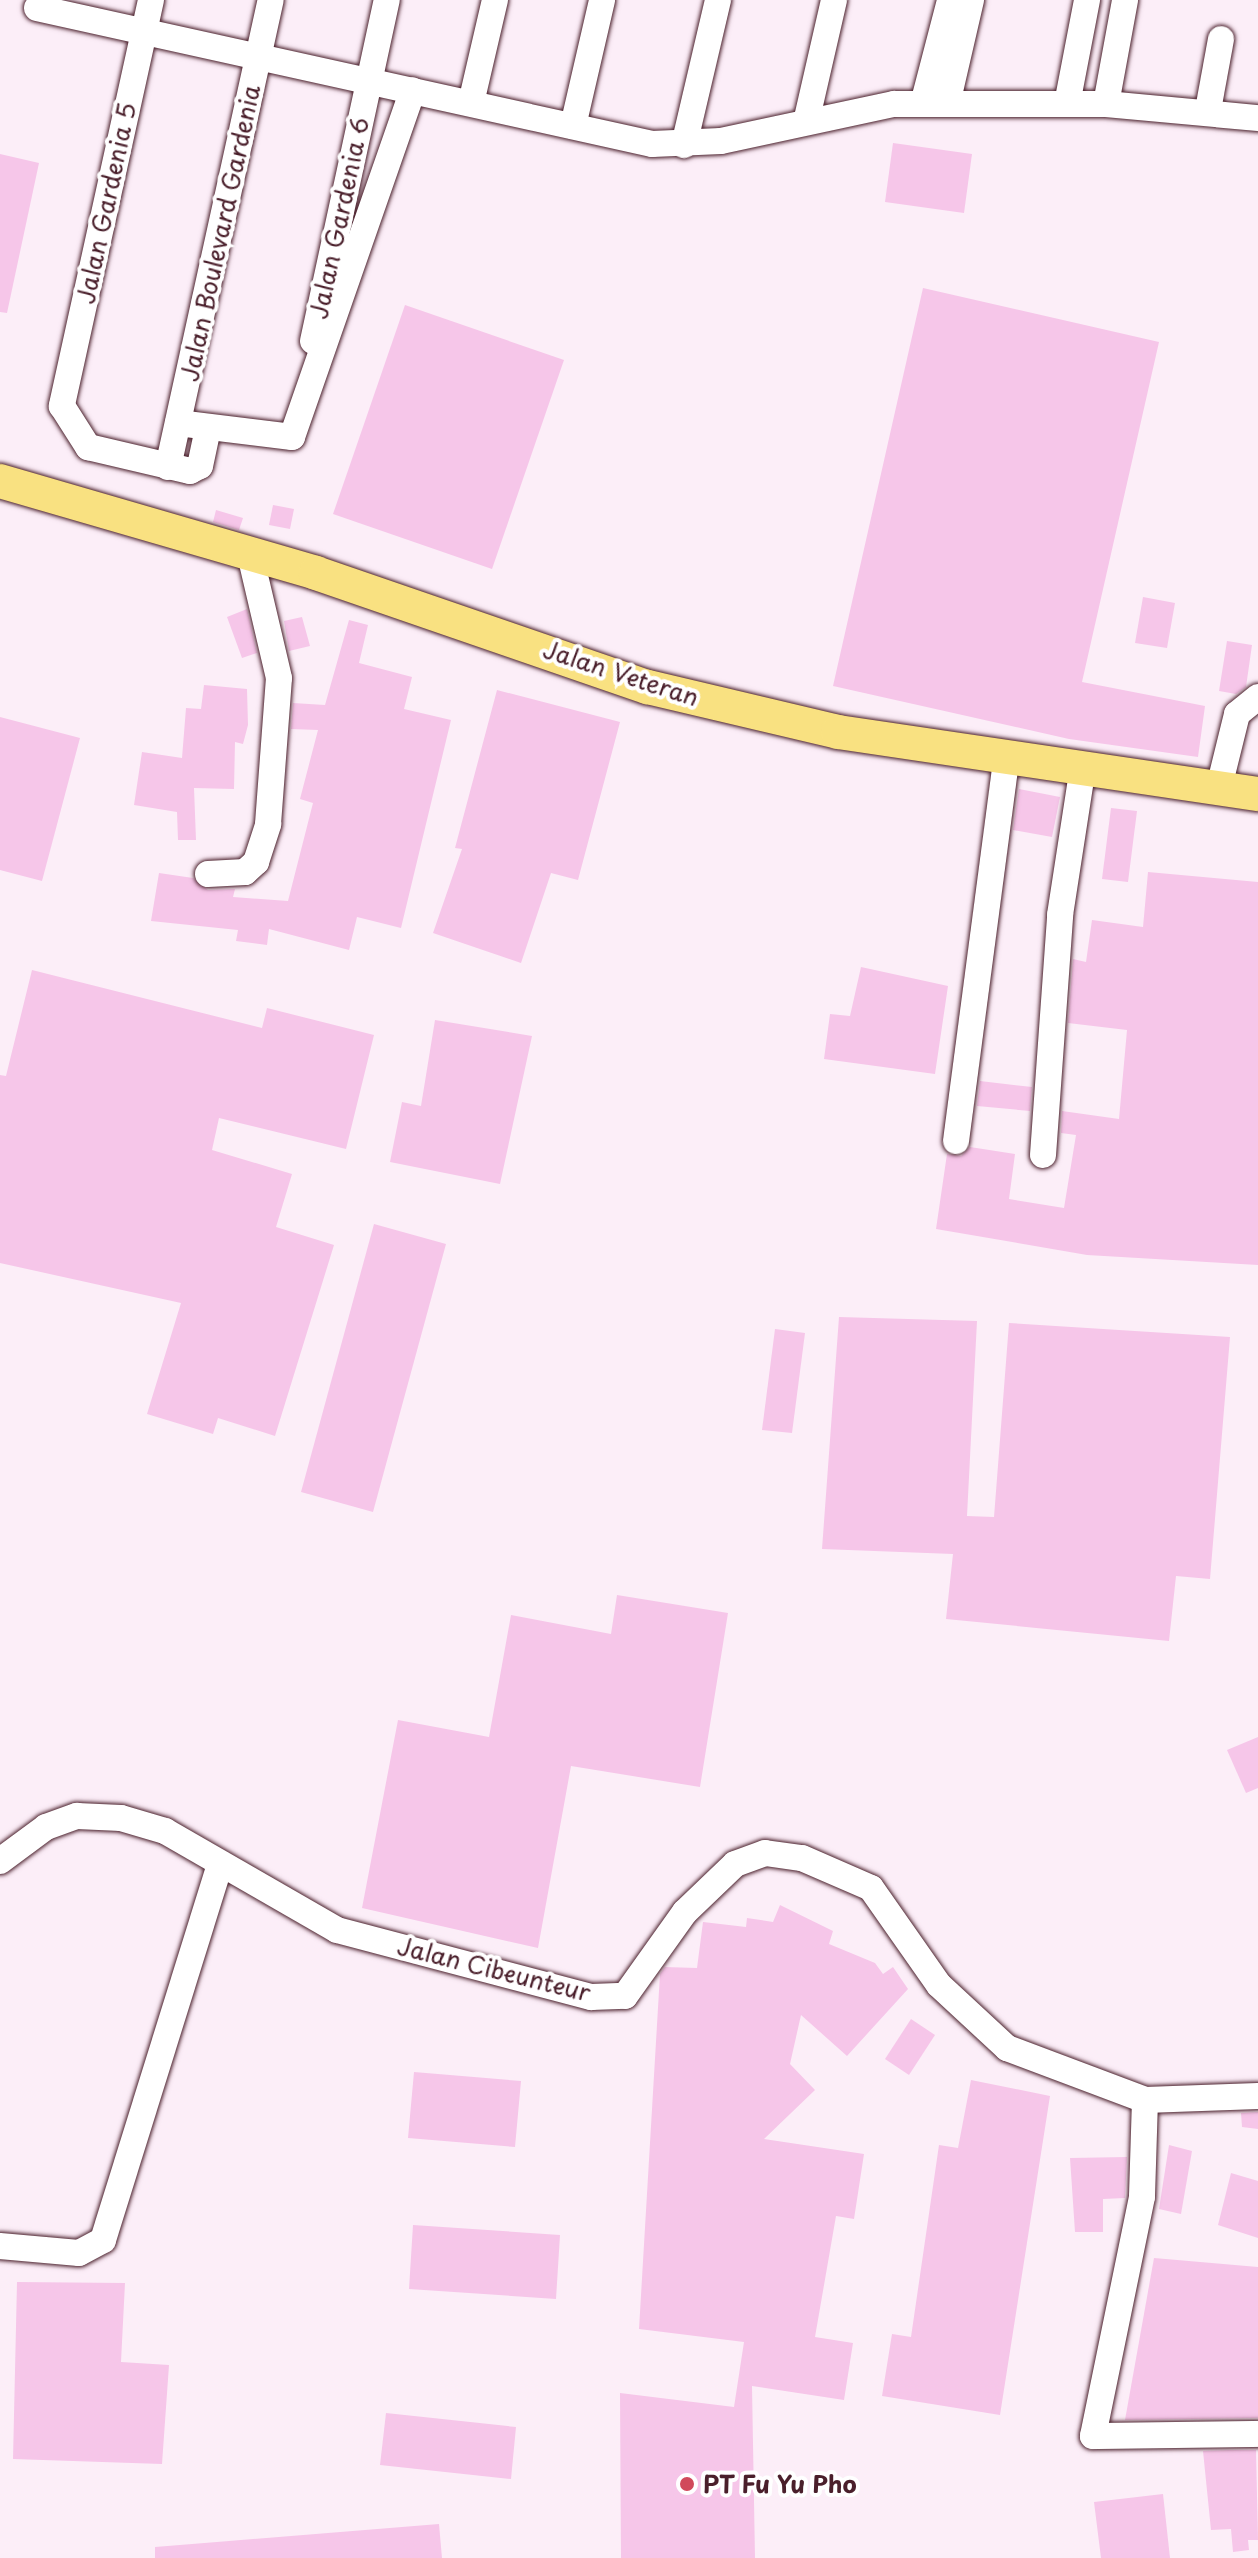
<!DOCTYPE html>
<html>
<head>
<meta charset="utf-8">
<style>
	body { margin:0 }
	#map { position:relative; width:1258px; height:2558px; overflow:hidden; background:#fceef8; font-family:"Playpen Sans",sans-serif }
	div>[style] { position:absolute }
	.building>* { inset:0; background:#f6c6e9 }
	.roads { filter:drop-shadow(0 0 2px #4a1f2b) drop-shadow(0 0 2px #4a1f2b) }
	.minor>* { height:26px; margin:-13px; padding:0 13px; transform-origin:13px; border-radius:13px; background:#fff }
	.major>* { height:34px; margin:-17px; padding:0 17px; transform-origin:17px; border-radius:17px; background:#f9e181 }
	.dots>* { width:22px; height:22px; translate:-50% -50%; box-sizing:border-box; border:4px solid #fff; border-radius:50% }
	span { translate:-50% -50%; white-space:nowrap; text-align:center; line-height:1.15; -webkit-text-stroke:8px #fff; paint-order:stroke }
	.street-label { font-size:24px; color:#4a1f2b }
	.poi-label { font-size:24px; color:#4a1f2b; font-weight:700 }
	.left { translate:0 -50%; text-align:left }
</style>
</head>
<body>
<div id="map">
	<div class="building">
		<div style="clip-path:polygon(893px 143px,972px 154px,964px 213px,885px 202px)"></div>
		<div style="clip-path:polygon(0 154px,39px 163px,7px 313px,0 312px)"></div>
		<div style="clip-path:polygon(923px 288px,1159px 342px,1082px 682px,1205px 706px,1198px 757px,1069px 739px,833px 686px)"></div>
		<div style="clip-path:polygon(405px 305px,564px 360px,492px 569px,333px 514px)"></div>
		<div style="clip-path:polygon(273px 505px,294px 509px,290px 529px,269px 525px)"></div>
		<div style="clip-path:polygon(216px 510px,243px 518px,239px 530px,213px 522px)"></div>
		<div style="clip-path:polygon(1143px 597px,1175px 603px,1167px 648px,1135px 643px)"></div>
		<div style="clip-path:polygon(247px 609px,257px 653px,242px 658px,227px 617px)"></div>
		<div style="clip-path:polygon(302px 617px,310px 646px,289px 651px,284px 621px)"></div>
		<div style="clip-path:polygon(349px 620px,368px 625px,359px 663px,412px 677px,404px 709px,451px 720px,401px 928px,357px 917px,349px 950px,269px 929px,267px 945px,236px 941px,238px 930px,151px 921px,159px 873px,193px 878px,208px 890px,235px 889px,233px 897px,288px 901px,313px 803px,300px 799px,318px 730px,291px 729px,293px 703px,325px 705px)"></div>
		<div style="clip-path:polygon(1227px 641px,1252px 645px,1246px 687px,1236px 694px,1219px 691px)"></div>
		<div style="clip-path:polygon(204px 685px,247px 689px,248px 725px,243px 744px,235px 742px,234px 789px,194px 788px,196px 840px,178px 840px,177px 812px,134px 805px,142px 752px,182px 758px,186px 708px,201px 709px)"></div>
		<div style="clip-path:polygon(497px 690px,620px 722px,578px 880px,551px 873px,521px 963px,433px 933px,462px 849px,455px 848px)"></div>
		<div style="clip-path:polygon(0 717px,80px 738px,42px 881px,0 870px)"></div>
		<div style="clip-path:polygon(1019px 789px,1060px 797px,1052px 837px,1013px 830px)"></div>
		<div style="clip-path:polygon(1111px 808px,1137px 811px,1128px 882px,1102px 879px)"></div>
		<div style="clip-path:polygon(1148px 872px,1258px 882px,1258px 1265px,1087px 1255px,936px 1229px,947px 1154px,961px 1156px,970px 1147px,1015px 1154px,1009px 1199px,1064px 1208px,1076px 1135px,1061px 1133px,1062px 1111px,1119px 1119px,1127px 1030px,1068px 1023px,1073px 959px,1086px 962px,1092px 920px,1143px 927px)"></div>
		<div style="clip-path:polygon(861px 967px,948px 986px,935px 1074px,824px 1059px,830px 1014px,850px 1016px)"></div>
		<div style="clip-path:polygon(32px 970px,262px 1028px,267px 1008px,374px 1035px,346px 1149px,219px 1118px,212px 1150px,292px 1174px,276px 1227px,334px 1245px,275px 1436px,218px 1418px,213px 1434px,147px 1414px,181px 1303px,0 1263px,0 1075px,6px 1076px)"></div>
		<div style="clip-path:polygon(435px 1020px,532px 1036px,500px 1184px,390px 1162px,402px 1102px,421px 1106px)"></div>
		<div style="clip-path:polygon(980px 1081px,1032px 1087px,1030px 1111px,977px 1106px)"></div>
		<div style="clip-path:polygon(374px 1224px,446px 1244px,373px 1512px,301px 1492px)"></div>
		<div style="clip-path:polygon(839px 1317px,977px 1321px,967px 1516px,994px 1517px,1009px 1323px,1230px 1337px,1210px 1579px,1176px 1576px,1169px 1641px,946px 1619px,953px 1554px,822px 1549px)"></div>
		<div style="clip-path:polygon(775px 1329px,805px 1333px,792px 1433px,762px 1430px)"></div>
		<div style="clip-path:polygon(617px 1595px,728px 1613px,700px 1787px,571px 1766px,538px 1948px,362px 1908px,398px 1720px,489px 1737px,511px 1615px,611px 1634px)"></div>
		<div style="clip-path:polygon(1258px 1737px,1258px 1788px,1246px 1793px,1227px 1750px)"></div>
		<div style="clip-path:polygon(780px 1905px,833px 1931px,829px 1944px,875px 1963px,883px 1974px,893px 1967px,908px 1989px,847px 2056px,801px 2015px,790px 2064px,815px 2090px,764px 2139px,864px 2154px,854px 2219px,836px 2216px,815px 2337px,853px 2343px,844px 2400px,752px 2386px,755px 2558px,621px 2558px,620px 2393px,734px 2407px,744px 2342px,639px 2329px,660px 1974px,665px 1967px,697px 1968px,703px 1922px,746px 1927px,747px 1918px,773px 1922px)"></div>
		<div style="clip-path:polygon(911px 2019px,935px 2035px,909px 2075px,885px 2059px)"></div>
		<div style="clip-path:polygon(414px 2072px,521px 2081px,515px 2147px,408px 2138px)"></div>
		<div style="clip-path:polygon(971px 2080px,1050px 2096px,1000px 2415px,882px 2396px,892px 2334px,911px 2337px,939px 2145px,958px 2148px)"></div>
		<div style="clip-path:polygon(1258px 2112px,1258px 2129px,1242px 2127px,1241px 2113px)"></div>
		<div style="clip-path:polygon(1169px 2145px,1192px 2151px,1181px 2214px,1159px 2209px)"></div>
		<div style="clip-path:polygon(1127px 2157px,1125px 2198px,1103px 2199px,1103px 2232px,1075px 2232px,1070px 2158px)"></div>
		<div style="clip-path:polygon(1231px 2173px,1258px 2181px,1258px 2238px,1218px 2225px)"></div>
		<div style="clip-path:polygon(413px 2225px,560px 2235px,556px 2299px,409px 2289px)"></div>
		<div style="clip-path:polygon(1154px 2258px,1258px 2267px,1258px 2418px,1125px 2420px)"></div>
		<div style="clip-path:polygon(17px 2282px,125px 2283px,121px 2362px,169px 2365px,162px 2464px,13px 2459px)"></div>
		<div style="clip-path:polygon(386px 2413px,516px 2427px,511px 2479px,380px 2465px)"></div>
		<div style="clip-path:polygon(1229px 2450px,1256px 2450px,1258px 2540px,1248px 2540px,1249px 2550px,1233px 2552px,1231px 2529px,1211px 2530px,1203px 2451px)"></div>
		<div style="clip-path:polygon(1163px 2494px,1170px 2558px,1101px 2558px,1094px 2502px)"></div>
		<div style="clip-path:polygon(439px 2524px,442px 2558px,155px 2558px,155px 2547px)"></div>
	</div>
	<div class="roads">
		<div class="minor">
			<div style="left:151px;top:0;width:416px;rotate:102.4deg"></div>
			<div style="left:62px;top:406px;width:49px;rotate:57.6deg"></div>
			<div style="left:88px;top:447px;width:105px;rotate:13.2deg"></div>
			<div style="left:190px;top:471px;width:11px;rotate:-27deg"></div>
			<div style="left:200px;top:466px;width:39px;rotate:-78deg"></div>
			<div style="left:37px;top:8px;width:630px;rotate:12.47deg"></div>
			<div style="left:652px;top:144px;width:69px;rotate:-2.5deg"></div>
			<div style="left:721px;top:141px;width:177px;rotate:-12.1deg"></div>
			<div style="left:894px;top:104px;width:212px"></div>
			<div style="left:1106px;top:104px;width:153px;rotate:5.3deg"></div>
			<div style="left:471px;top:103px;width:106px;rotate:-76.9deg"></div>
			<div style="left:923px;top:104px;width:107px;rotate:-75.4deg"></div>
			<div style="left:947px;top:104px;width:107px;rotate:-77deg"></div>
			<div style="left:1067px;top:104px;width:106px;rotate:-79.1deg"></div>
			<div style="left:1106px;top:104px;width:106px;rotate:-79.6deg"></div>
			<div style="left:1208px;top:110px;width:72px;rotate:-79.6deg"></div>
			<div style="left:807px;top:118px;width:121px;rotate:-77.1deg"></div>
			<div style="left:573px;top:126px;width:129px;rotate:-77deg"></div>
			<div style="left:684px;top:145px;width:149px;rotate:-76.8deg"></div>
			<div style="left:313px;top:341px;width:349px;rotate:-77.8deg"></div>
			<div style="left:178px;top:423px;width:115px;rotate:7deg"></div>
			<div style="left:292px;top:437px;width:367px;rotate:-70.8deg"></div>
			<div style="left:168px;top:467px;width:478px;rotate:-77.6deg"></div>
			<div style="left:1219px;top:787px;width:75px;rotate:-76.1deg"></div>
			<div style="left:1237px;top:714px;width:27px;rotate:-39deg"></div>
			<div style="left:208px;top:874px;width:37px;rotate:-3deg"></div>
			<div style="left:245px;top:872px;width:15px;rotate:-42deg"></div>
			<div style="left:256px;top:862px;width:40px;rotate:-72deg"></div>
			<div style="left:268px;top:824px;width:146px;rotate:-85.7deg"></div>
			<div style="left:279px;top:678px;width:127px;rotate:-103.2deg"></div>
			<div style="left:956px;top:1141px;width:388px;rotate:-82.5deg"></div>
			<div style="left:1043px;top:1155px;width:241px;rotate:-85.9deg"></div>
			<div style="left:1060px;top:915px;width:151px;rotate:-81.2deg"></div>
			<div style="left:0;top:1861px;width:57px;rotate:-36.5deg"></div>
			<div style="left:46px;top:1827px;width:33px;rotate:-20deg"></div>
			<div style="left:77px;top:1816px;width:44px;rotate:2.6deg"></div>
			<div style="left:121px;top:1818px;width:46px;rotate:16.5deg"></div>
			<div style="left:165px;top:1831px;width:198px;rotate:29.9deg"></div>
			<div style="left:337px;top:1930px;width:263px;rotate:14.8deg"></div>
			<div style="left:591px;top:1997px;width:34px;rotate:-2deg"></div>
			<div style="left:625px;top:1996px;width:103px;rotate:-54.5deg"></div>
			<div style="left:685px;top:1912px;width:69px;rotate:-43.8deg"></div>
			<div style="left:735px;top:1864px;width:32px;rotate:-20deg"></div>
			<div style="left:765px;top:1853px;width:37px;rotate:8deg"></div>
			<div style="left:802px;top:1858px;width:75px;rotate:23.5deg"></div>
			<div style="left:871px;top:1888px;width:118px;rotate:55deg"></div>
			<div style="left:939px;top:1985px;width:93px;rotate:42.8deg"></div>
			<div style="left:1007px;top:2048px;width:147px;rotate:20.6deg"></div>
			<div style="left:1145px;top:2100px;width:113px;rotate:-2deg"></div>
			<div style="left:1145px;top:2100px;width:97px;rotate:91.8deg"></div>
			<div style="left:1142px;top:2197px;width:244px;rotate:101.6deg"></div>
			<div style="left:1093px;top:2436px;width:165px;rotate:-0.7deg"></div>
			<div style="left:0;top:2246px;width:79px;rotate:5.1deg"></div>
			<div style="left:79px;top:2253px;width:27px;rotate:-28deg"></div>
			<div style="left:103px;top:2240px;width:394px;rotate:-72.7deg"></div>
		</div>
		<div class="major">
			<div style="left:0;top:481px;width:329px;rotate:16.2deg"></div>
			<div style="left:316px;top:573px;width:351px;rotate:19deg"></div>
			<div style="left:648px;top:687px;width:195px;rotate:13.3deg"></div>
			<div style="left:838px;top:732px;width:425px;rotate:8.4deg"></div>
		</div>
	</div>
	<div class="dots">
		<div style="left:687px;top:2484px;background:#d1495b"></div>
	</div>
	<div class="street-label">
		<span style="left:106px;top:203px;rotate:-78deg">Jalan Gardenia 5</span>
		<span style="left:339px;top:218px;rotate:-78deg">Jalan Gardenia 6</span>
		<span style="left:220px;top:233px;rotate:-78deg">Jalan Boulevard Gardenia</span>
		<span style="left:621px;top:673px;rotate:18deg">Jalan Veteran</span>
		<span style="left:494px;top:1969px;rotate:14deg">Jalan Cibeunteur</span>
	</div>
	<div class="poi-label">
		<span class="left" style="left:703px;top:2484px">PT Fu Yu Pho</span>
	</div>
</div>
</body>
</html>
